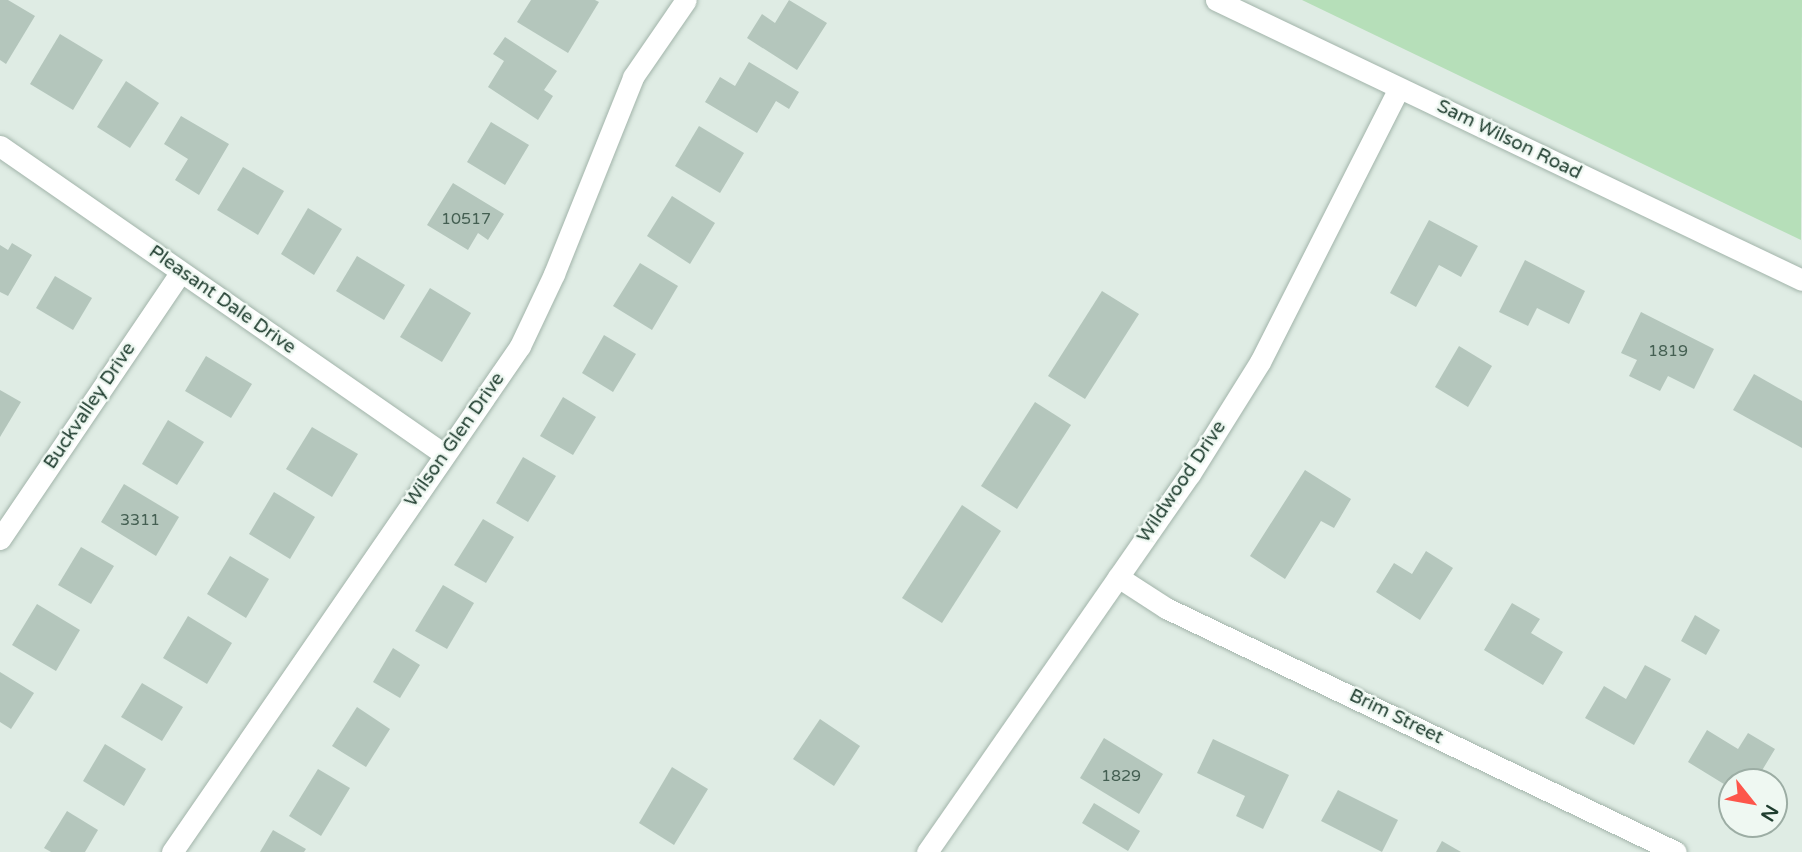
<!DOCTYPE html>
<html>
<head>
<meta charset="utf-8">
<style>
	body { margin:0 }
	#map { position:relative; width:1802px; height:852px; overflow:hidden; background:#dfece4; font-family:"Varela Round",sans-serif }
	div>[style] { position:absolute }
	.green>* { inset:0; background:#b6dfb9 }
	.building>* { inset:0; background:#b4c6bc }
	.roads { filter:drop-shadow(0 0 2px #a2b4aa) drop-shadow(0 0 2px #a2b4aa) }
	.street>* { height:21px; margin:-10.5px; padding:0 10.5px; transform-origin:10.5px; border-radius:10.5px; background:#fff }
	.secondary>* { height:21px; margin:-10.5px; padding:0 10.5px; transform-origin:10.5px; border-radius:10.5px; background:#fff }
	span { translate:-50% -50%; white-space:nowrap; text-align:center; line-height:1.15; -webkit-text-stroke:5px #eff8f2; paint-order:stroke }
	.number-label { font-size:16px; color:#445f52 }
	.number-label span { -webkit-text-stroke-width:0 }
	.street-label { font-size:19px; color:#1f3d2f }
	.north { position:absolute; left:1718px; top:768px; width:70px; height:70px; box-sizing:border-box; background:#eff8f2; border:2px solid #9cada4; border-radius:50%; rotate:121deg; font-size:19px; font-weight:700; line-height:28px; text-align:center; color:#1f3d2f }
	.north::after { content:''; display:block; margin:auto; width:24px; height:32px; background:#fd564b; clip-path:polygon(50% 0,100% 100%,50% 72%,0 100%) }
</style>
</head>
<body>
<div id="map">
	<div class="green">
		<div style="clip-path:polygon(1302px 0,1802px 0,1801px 240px)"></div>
	</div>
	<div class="building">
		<div style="clip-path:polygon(0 0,8px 0,35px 16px,6px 64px,0 60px)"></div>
		<div style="clip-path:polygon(531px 0,595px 0,599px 2px,568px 53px,517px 22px)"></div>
		<div style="clip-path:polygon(789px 0,827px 23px,797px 70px,747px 38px,762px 14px,775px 23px)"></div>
		<div style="clip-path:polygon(60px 34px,103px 60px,73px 110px,30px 84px)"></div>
		<div style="clip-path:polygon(505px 37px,557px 71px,544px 90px,553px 96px,538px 120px,488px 87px,504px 61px,493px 54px)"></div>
		<div style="clip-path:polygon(749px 62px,799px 92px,789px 109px,776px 101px,757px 133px,705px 102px,720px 77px,735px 86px)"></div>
		<div style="clip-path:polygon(126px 81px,159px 103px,130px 148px,97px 127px)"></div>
		<div style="clip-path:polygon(181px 116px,229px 144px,199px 195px,175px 180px,188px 159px,164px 144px)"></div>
		<div style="clip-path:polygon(491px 122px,529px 145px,505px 185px,467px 162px)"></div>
		<div style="clip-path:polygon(699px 126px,744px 153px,720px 193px,675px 166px)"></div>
		<div style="clip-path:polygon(243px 167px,284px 191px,258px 235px,217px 210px)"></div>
		<div style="clip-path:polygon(453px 183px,504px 214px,488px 240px,478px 233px,468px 250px,427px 225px)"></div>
		<div style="clip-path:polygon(672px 196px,715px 223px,690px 264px,647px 236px)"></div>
		<div style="clip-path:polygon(308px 208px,342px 229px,314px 275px,281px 254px)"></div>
		<div style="clip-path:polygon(1429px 220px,1478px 246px,1461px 277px,1439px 265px,1416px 307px,1390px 293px)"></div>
		<div style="clip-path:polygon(12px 243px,32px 255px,8px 296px,0 292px,0 245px,8px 250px)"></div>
		<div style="clip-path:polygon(357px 256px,405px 285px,384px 320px,336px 291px)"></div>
		<div style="clip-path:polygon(1525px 260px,1585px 291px,1569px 324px,1537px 308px,1528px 326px,1499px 312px)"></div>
		<div style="clip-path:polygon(640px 263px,678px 286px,652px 330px,613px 306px)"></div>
		<div style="clip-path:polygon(55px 276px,92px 298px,73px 330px,36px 308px)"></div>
		<div style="clip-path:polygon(430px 288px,471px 313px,442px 362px,400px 337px)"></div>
		<div style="clip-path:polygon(1102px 291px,1139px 314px,1085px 399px,1048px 376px)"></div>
		<div style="clip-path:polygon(1641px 312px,1714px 349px,1694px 389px,1668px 376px,1660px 391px,1629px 376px,1637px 360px,1621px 353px)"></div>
		<div style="clip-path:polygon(604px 335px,636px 354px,613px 392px,582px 373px)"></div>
		<div style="clip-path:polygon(1459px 346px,1492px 366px,1468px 407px,1435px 387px)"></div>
		<div style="clip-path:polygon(206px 356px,252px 384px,231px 418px,185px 391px)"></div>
		<div style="clip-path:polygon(1754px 374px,1802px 401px,1802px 448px,1733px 410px)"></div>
		<div style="clip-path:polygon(0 390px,21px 402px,0 437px)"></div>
		<div style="clip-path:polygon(563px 397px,596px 417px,573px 455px,540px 436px)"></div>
		<div style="clip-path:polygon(1035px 402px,1071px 425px,1017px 509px,981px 486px)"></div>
		<div style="clip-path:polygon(168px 420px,204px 442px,177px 485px,142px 464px)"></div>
		<div style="clip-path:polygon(312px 427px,358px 454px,332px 497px,286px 469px)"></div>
		<div style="clip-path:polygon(523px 457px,556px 476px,528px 522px,496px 503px)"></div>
		<div style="clip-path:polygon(1305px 470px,1351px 499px,1334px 528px,1321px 521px,1285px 579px,1250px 556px)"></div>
		<div style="clip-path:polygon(124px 484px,179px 517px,156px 556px,101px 522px)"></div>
		<div style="clip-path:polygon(274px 492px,315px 517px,290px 559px,249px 534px)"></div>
		<div style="clip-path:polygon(962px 505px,1001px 531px,942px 623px,902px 598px)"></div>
		<div style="clip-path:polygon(483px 519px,514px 537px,486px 583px,454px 565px)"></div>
		<div style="clip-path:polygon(81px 547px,114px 566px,91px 604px,58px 585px)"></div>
		<div style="clip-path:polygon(1426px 551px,1453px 568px,1420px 620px,1376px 592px,1394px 563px,1412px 574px)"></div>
		<div style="clip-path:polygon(230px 556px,269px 579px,246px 618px,207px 594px)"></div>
		<div style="clip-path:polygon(443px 585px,474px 603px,447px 649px,415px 631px)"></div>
		<div style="clip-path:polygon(1512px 603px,1540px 619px,1531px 633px,1563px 652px,1543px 685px,1484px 650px)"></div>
		<div style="clip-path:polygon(37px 604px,80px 630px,56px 671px,12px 645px)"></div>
		<div style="clip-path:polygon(1695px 615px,1720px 630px,1706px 655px,1681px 641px)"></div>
		<div style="clip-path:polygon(188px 616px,232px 643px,207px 684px,163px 658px)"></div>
		<div style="clip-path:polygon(393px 648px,420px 665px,400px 698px,373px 682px)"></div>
		<div style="clip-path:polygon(1645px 665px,1671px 679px,1634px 745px,1585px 718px,1604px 686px,1626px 699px)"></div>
		<div style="clip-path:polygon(0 672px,34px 693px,11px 729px,0 722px)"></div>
		<div style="clip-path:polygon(142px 683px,183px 707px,162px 741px,121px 717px)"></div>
		<div style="clip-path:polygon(357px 707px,390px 729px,366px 767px,332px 746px)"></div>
		<div style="clip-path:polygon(820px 719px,860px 746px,834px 786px,793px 759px)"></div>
		<div style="clip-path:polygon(1707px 730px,1738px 749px,1748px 733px,1775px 749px,1755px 782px,1732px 782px,1732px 789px,1688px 762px)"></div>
		<div style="clip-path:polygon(1104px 738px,1163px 774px,1139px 814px,1080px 778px)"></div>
		<div style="clip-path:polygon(1213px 739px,1289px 775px,1263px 829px,1236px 816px,1245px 796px,1197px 773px)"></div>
		<div style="clip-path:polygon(105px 744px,146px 769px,124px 806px,83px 781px)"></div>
		<div style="clip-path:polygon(672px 767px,708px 789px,674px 845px,639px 823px)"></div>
		<div style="clip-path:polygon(318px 769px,350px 788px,321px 836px,289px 816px)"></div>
		<div style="clip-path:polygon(1338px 790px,1398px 820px,1382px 852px,1321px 821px)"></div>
		<div style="clip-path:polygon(1094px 803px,1140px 831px,1128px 851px,1082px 823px)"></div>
		<div style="clip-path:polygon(67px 811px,98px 830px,85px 852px,51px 852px,44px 848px)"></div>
		<div style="clip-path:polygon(273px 830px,306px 849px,304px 852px,260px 852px)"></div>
		<div style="clip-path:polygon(1442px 841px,1461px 852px,1436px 852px)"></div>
	</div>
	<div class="roads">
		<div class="street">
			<div style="left:0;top:146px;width:540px;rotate:34.75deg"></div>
			<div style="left:0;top:539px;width:321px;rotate:-55.9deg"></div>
			<div style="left:1118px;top:577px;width:57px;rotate:32.9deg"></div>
			<div style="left:1166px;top:608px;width:565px;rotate:25.57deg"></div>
			<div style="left:172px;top:852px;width:614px;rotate:-55.48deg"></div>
			<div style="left:520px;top:346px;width:80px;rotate:-64.7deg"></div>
			<div style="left:554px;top:274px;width:212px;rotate:-68.1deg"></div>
			<div style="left:633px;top:77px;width:93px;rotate:-55.5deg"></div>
			<div style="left:927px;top:852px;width:460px;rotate:-55.2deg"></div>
			<div style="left:1190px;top:474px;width:132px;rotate:-58deg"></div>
			<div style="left:1260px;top:362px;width:307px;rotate:-63.1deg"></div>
		</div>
		<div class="secondary">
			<div style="left:1216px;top:0;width:649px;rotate:25.54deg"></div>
		</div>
	</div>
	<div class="number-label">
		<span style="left:466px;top:219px">10517</span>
		<span style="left:1668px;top:351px">1819</span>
		<span style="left:140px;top:520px">3311</span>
		<span style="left:1121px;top:776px">1829</span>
	</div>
	<div class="street-label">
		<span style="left:1509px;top:140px;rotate:26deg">Sam Wilson Road</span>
		<span style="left:222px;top:300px;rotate:35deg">Pleasant Dale Drive</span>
		<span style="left:90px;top:406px;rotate:-56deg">Buckvalley Drive</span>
		<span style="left:455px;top:440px;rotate:-55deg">Wilson Glen Drive</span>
		<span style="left:1182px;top:482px;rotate:-56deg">Wildwood Drive</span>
		<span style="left:1396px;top:717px;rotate:26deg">Brim Street</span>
	</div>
	<div class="north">N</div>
</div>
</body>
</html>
